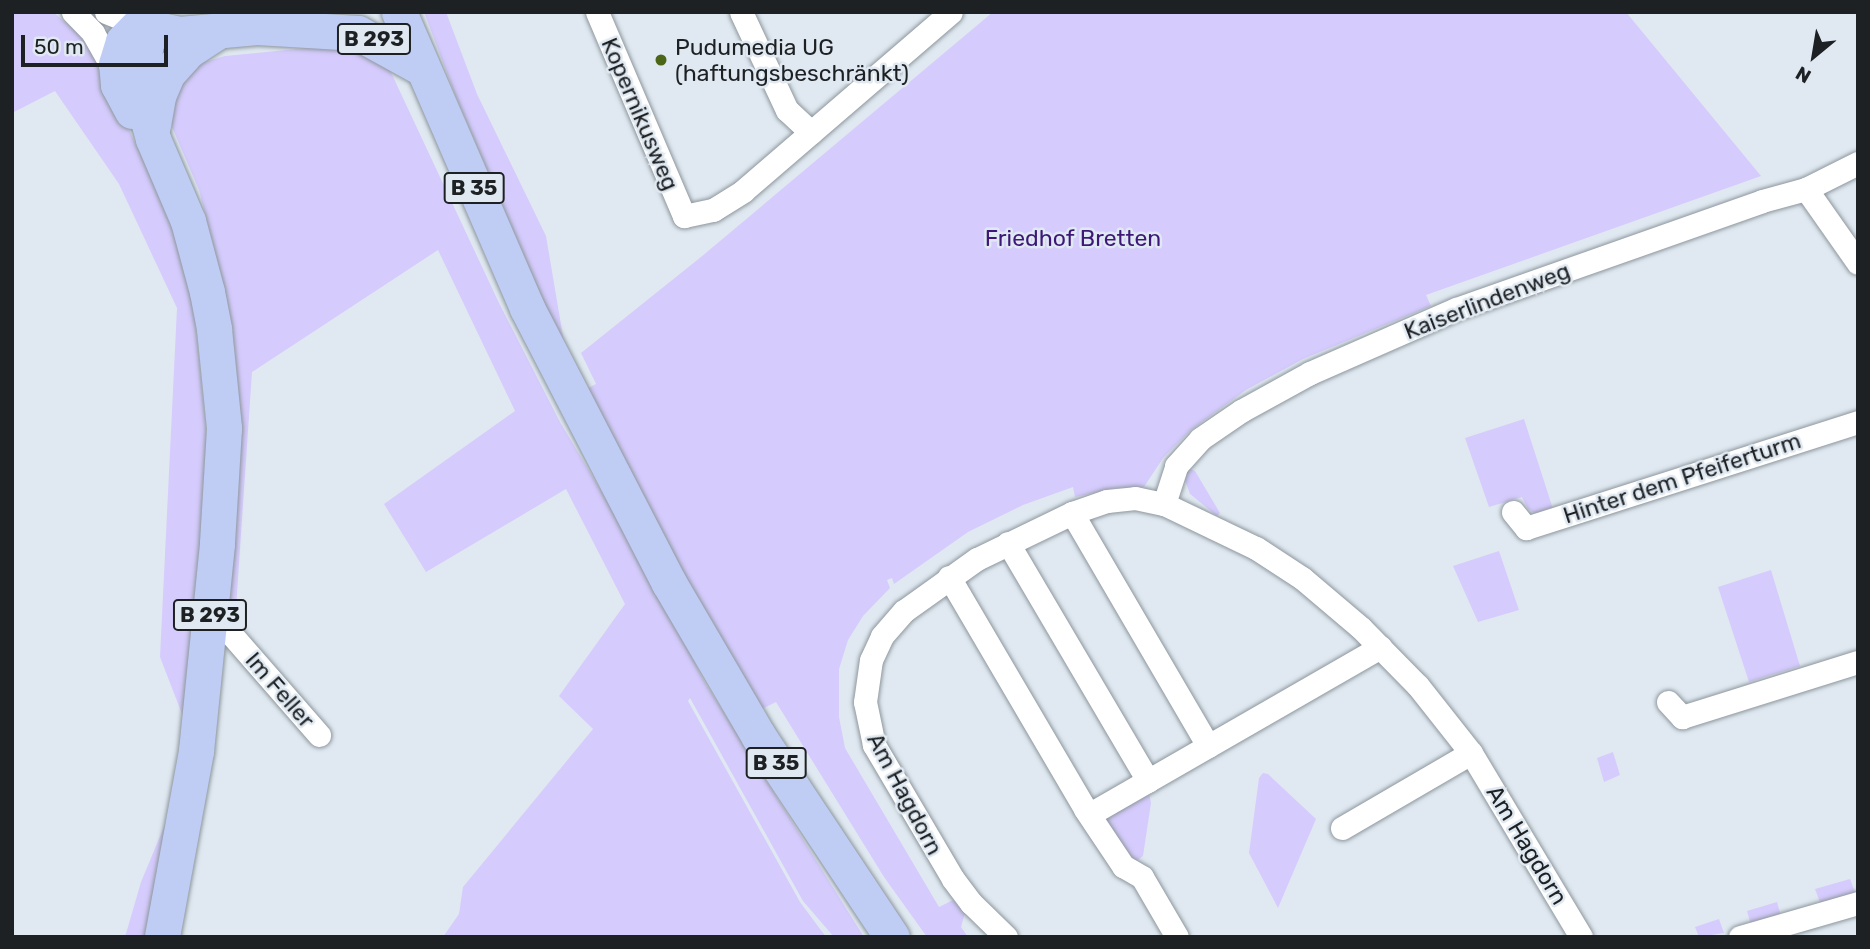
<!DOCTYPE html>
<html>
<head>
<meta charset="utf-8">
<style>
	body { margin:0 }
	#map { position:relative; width:1870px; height:949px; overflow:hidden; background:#e0e9f1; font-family:Rubik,sans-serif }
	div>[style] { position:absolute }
	.green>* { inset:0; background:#d5cbfd }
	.roads { filter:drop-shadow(0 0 2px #8d969d) drop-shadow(0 0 2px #8d969d) }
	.minor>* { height:23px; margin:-11.5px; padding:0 11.5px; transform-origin:11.5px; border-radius:11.5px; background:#fff }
	.primary>* { height:35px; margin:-17.5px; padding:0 17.5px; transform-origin:17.5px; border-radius:17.5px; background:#bfcdf5 }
	.dots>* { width:19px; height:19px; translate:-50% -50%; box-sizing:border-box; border:4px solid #e0e9f1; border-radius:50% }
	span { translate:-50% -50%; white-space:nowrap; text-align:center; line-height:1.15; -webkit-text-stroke:5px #e0e9f1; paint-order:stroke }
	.shield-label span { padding:2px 5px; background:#e0e9f1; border:2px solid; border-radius:5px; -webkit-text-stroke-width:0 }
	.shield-label { font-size:21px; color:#1e2124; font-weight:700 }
	.poi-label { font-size:23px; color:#1e2124 }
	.left { translate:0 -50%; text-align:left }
	.street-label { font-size:23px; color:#1e2124 }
	.park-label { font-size:23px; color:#3d1879 }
	.frame { position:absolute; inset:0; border:14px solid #1e2124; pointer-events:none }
	.north { position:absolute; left:1779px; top:21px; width:70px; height:70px; -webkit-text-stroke:5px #e0e9f1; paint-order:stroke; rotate:210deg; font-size:19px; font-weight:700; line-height:28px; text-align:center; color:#1e2124 }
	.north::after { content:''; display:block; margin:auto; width:24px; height:32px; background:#1e2124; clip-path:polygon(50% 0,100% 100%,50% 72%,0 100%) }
	.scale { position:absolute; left:21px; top:35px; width:147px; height:32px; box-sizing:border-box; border:4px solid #1e2124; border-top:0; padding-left:9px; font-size:21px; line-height:24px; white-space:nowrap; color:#1e2124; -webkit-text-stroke:5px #e0e9f1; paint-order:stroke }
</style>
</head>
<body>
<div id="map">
	<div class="green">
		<div style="clip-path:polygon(12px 12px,53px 12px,78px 33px,92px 52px,167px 210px,193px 299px,208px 447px,203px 554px,184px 719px,160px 657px,177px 308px,119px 184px,55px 91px,12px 113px)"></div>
		<div style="clip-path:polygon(424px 12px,446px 12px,477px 94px,546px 236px,566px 354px,456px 97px)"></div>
		<div style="clip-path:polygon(993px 12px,1626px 12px,1761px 176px,1426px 295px,1431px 306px,1303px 359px,1246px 390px,1191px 430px,1163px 458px,1144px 487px,1116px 488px,1075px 497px,1073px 487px,1023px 505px,968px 532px,894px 584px,892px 578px,887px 580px,890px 588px,863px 616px,848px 640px,839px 669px,839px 717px,845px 748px,939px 907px,953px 900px,965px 913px,961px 927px,968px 937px,927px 937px,884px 877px,776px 702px,760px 710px,645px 506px,586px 389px,596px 384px,581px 353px,701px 257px)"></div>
		<div style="clip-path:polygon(317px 47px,352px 47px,388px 66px,499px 303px,560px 422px,650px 573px,704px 681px,864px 937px,834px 937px,803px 901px,690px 698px,688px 701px,800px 902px,826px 937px,443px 937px,459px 914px,463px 887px,593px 729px,559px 696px,625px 604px,566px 489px,426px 572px,384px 504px,515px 411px,438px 250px,252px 372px,236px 608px,231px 634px,219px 624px,233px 432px,227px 299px,199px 190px,172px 127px,171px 111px,175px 83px,194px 65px,225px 56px)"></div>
		<div style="clip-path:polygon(1524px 419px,1553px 509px,1536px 514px,1528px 509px,1522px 497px,1489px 507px,1465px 438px)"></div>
		<div style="clip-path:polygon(1188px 468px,1195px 471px,1220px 513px,1217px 516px,1190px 494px,1185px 480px)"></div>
		<div style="clip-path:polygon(1499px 551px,1519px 610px,1478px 622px,1453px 566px)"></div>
		<div style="clip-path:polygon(1771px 570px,1800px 666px,1749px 682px,1718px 587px)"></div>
		<div style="clip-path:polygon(1613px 752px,1620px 775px,1604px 782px,1597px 758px)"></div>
		<div style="clip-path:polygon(1263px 773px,1268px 774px,1316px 819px,1278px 908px,1249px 853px,1259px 778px)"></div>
		<div style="clip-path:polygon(1139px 790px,1149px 793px,1151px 803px,1143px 856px,1135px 862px,1125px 860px,1101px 820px)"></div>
		<div style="clip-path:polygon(173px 805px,150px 937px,125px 937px,141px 882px)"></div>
		<div style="clip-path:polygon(1850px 879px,1856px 895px,1821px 905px,1815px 889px)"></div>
		<div style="clip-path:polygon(1777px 902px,1781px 916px,1751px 925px,1747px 911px)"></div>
		<div style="clip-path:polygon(1719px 919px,1724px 933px,1699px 937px,1695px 927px)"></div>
	</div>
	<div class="roads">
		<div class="minor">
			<div style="left:73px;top:12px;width:29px;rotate:46deg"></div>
			<div style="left:93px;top:33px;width:47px;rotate:60.7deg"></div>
			<div style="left:106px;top:12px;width:35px;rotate:22deg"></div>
			<div style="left:597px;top:12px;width:222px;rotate:66.9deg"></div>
			<div style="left:684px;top:216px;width:30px;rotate:-12deg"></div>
			<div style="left:713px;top:210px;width:36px;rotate:-32deg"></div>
			<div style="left:743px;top:191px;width:274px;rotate:-40.7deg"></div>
			<div style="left:741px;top:12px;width:108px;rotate:64.9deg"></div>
			<div style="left:787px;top:110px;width:33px;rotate:43deg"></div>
			<div style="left:1806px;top:189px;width:90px;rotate:54.9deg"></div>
			<div style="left:1164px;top:504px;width:40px;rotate:-72deg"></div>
			<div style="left:1176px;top:466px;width:36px;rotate:-48deg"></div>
			<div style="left:1200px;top:439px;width:50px;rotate:-34.3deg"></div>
			<div style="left:1241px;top:411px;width:79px;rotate:-28.8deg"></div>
			<div style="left:1310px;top:373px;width:159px;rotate:-23.7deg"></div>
			<div style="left:1456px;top:309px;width:324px;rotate:-19.4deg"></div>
			<div style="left:1762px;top:201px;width:46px;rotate:-15.3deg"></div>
			<div style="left:1806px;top:189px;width:58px;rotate:-26.6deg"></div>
			<div style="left:1513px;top:512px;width:21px;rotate:51deg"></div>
			<div style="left:1526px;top:528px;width:349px;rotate:-17.7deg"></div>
			<div style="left:1072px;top:513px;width:270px;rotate:59.7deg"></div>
			<div style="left:1008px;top:543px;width:276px;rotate:59.5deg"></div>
			<div style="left:949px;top:577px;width:269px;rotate:59.6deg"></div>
			<div style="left:1085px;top:809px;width:69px;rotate:56.3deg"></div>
			<div style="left:1123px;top:866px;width:22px;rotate:30deg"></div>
			<div style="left:1142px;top:877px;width:69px;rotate:59.7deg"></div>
			<div style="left:209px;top:619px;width:27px;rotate:34deg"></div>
			<div style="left:231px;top:634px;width:134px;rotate:48.9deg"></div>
			<div style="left:1668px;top:702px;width:21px;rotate:47deg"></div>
			<div style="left:1682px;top:717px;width:184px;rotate:-17.4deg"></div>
			<div style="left:1090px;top:814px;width:335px;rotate:-29.9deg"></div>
			<div style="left:1342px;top:828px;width:149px;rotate:-30.2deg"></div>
			<div style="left:1006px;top:937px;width:49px;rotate:-135.8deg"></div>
			<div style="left:971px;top:903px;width:30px;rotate:-127deg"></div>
			<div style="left:953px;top:879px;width:156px;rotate:-120.5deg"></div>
			<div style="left:874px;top:745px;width:44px;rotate:-101.8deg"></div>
			<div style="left:865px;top:702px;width:42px;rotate:-81.9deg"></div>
			<div style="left:871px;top:660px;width:26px;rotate:-65deg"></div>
			<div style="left:882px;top:636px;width:33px;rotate:-49deg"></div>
			<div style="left:904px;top:611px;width:90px;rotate:-35.5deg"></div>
			<div style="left:977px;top:559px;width:106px;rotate:-25.8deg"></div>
			<div style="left:1072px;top:513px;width:37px;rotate:-19deg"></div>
			<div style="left:1107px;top:501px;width:28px;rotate:-6deg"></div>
			<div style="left:1135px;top:498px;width:30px;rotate:12deg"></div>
			<div style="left:1164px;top:504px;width:102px;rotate:25.6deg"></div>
			<div style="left:1256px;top:548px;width:55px;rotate:33.1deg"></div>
			<div style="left:1302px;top:578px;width:77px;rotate:40.3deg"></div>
			<div style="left:1361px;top:628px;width:81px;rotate:45.5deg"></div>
			<div style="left:1418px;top:686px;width:85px;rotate:51.7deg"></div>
			<div style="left:1471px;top:753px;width:214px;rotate:59.1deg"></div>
			<div style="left:1740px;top:937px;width:123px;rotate:-16.1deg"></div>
		</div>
		<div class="primary">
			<div style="left:399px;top:12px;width:322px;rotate:66.6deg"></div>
			<div style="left:527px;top:308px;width:309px;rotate:62.7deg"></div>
			<div style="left:669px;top:583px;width:178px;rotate:59.7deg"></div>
			<div style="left:759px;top:737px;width:240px;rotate:56.4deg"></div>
			<div style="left:144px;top:27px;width:16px;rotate:83deg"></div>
			<div style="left:146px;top:43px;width:46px;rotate:98.8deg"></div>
			<div style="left:139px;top:88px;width:53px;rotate:74.6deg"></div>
			<div style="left:153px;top:139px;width:89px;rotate:66.9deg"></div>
			<div style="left:188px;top:221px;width:73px;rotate:75deg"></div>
			<div style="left:207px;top:292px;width:38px;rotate:79deg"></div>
			<div style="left:214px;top:329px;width:100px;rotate:84.2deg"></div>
			<div style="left:224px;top:428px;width:116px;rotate:93.5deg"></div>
			<div style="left:217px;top:544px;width:208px;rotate:95.8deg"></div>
			<div style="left:196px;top:751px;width:189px;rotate:100.4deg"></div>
			<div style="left:132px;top:111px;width:30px;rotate:-118deg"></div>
			<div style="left:118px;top:85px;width:21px;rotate:-95deg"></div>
			<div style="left:116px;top:64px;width:24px;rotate:-73deg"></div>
			<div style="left:123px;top:41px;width:23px;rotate:-45deg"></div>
			<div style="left:139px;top:25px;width:42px;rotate:12.4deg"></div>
			<div style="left:180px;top:34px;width:77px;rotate:-5.2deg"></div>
			<div style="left:257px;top:27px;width:101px;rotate:3.4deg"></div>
			<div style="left:358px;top:33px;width:73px;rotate:28.7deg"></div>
			<div style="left:153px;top:125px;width:29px;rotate:-80deg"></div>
			<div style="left:158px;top:96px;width:25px;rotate:-67deg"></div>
			<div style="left:168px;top:73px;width:31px;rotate:-48deg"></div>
			<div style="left:189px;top:50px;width:33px;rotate:-33deg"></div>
		</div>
	</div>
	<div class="dots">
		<div style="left:661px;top:60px;background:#4c6617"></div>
	</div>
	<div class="shield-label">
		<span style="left:374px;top:39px">B 293</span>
		<span style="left:474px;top:188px">B 35</span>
		<span style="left:210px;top:615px">B 293</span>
		<span style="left:776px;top:763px">B 35</span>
	</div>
	<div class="poi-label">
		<span class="left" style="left:675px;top:60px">Pudumedia UG<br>(haftungsbeschränkt)</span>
	</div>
	<div class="street-label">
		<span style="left:640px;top:114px;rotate:67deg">Kopernikusweg</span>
		<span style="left:1487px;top:301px;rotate:-21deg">Kaiserlindenweg</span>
		<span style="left:1682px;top:478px;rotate:-18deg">Hinter dem Pfeiferturm</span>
		<span style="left:280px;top:690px;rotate:49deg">Im Feller</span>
		<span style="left:905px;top:794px;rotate:62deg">Am Hagdorn</span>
		<span style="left:1527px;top:845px;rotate:59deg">Am Hagdorn</span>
	</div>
	<div class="park-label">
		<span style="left:1073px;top:238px">Friedhof Bretten</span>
	</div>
	<div class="frame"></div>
	<div class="north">N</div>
	<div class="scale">50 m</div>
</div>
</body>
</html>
